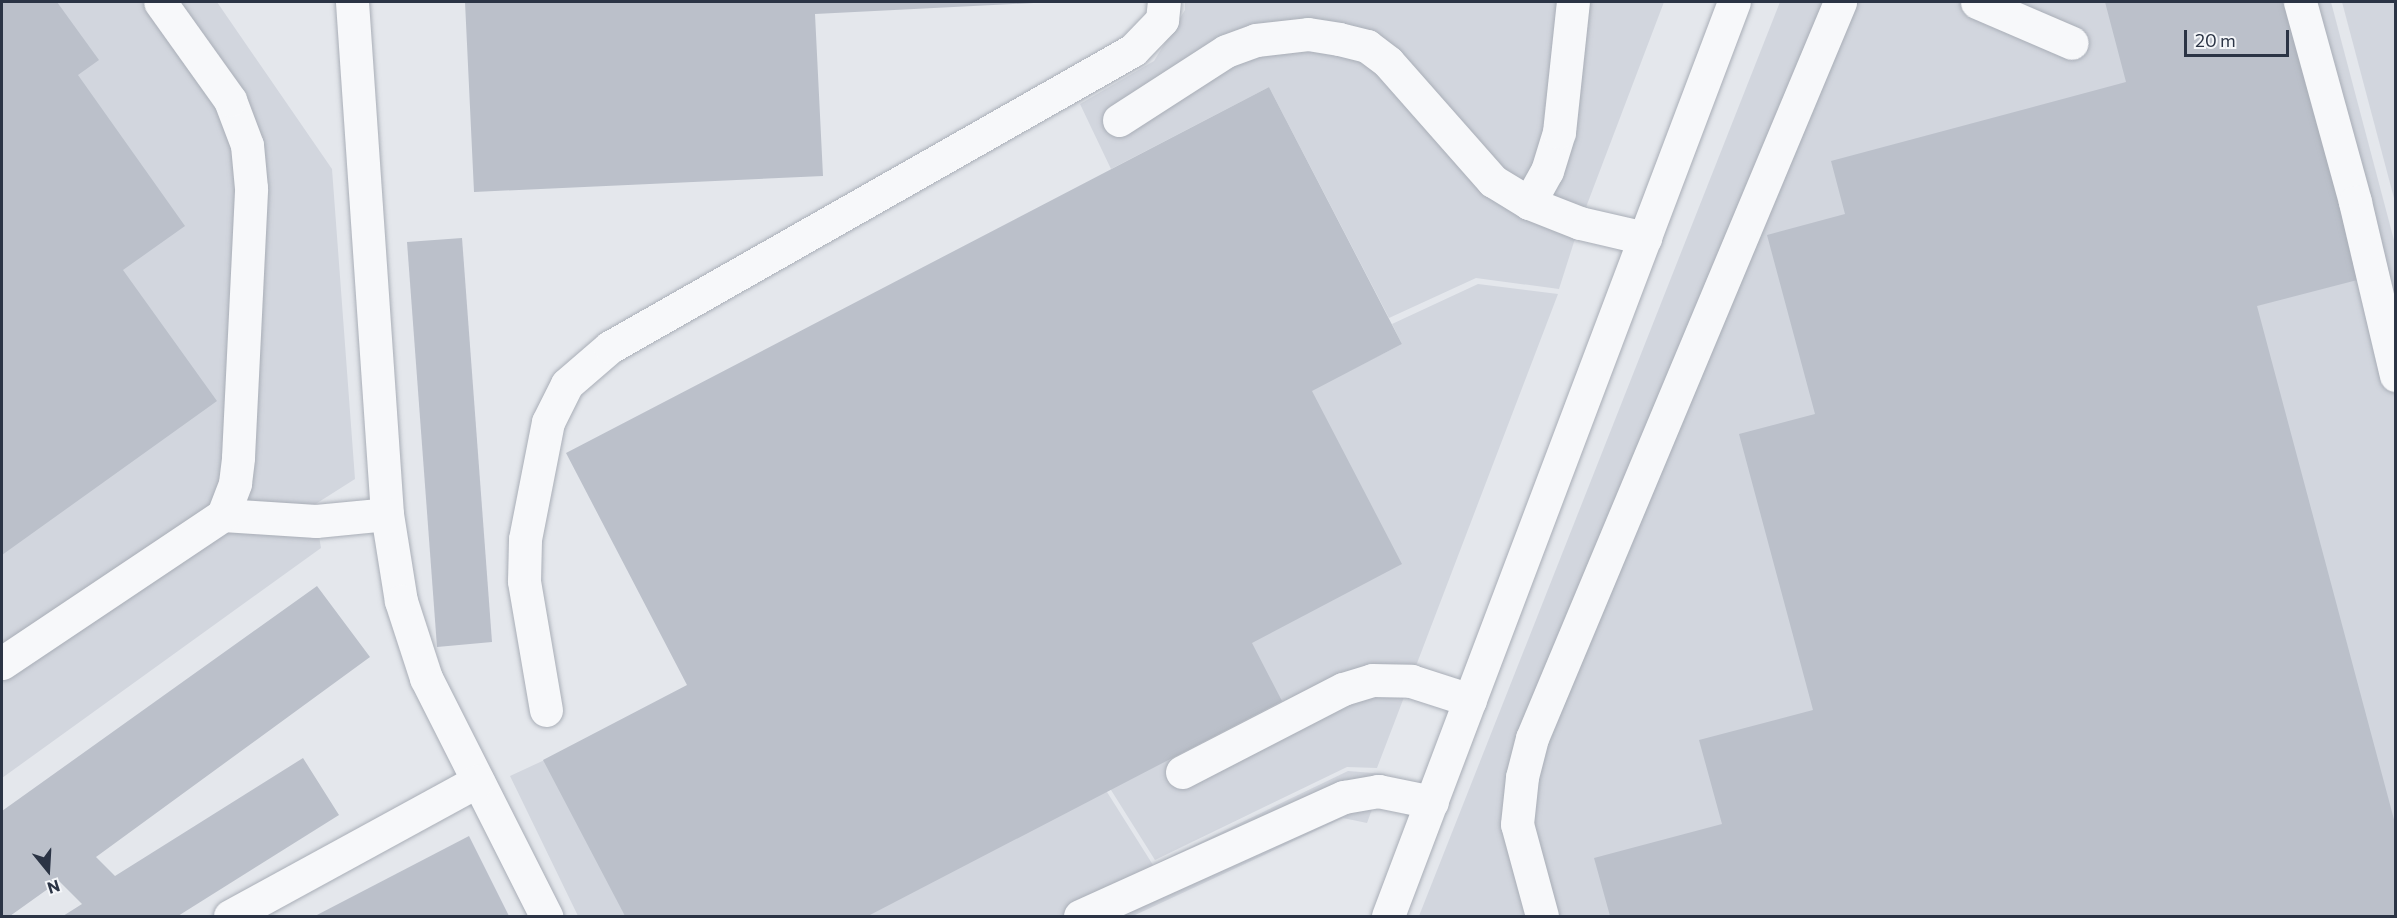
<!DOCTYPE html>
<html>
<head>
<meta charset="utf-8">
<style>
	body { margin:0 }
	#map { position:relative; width:2397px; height:918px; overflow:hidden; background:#e4e7ec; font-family:Commissioner,sans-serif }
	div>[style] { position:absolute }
	.built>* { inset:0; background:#d2d6de }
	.building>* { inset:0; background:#bbc0ca }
	.roads { filter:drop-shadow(0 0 2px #a9aeb7) drop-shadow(0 0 2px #a9aeb7) }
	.minor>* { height:33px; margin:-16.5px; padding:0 16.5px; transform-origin:16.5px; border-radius:16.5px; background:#f7f8fa }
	span { translate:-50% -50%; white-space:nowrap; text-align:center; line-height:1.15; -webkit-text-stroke:4.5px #f4f6f9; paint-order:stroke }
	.frame { position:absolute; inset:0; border:3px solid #2b3445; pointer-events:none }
	.north { position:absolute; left:18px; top:840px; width:60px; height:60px; -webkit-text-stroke:4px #f4f6f9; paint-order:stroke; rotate:162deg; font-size:16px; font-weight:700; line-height:24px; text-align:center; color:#2b3445 }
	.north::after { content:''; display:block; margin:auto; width:21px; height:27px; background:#2b3445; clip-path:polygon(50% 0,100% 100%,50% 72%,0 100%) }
	.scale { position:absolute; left:2184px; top:30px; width:105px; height:27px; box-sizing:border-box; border:3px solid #2b3445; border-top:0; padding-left:8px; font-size:18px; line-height:21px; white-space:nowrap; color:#2b3445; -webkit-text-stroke:4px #f4f6f9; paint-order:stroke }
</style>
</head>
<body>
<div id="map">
	<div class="built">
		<div style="clip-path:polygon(2px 2px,217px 2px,332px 169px,355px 479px,314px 505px,321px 548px,2px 778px)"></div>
		<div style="clip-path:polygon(1185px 2px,1664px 2px,1580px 223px,1559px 289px,1476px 278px,1389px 318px,1269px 87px,1111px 169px,1080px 104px,1154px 61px,1185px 10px)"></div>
		<div style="clip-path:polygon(1780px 2px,2331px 2px,2395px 244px,2395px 916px,1419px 916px)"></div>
		<div style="clip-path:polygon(2342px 2px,2395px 2px,2395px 202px)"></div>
		<div style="clip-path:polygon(1478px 284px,1558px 294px,1377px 768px,1347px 767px,1155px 860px,1111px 790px,997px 550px,1402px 344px,1392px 324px)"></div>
		<div style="clip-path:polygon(993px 552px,1107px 792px,1153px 865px,1348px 771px,1385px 774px,1367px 823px,1343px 818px,1133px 916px,578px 916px,510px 776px)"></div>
	</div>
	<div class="building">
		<div style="clip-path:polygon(2px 2px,57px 2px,99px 60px,78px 75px,185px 226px,123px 270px,217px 401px,2px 555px)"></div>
		<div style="clip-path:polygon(465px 2px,1034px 2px,1034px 3px,815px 14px,823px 176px,474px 192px)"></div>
		<div style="clip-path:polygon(2105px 2px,2291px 2px,2365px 278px,2257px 306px,2396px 827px,2396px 916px,1610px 916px,1594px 858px,1722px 824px,1699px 740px,1813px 710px,1739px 434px,1815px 414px,1767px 235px,1845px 214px,1831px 161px,2126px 82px)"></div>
		<div style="clip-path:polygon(1269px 87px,1402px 344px,1312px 391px,1402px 564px,1252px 643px,1282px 701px,868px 916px,625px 916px,543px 760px,687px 685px,566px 453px)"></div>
		<div style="clip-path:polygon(462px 238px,492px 642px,437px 647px,407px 242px)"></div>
		<div style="clip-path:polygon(317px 586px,370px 657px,96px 857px,115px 876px,303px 758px,339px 815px,178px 916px,63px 916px,82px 904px,59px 881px,10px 916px,2px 916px,2px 811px)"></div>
		<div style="clip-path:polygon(469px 836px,509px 916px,315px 916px)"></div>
	</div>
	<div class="roads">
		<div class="minor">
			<div style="left:352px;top:2px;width:513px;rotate:86.09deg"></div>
			<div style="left:387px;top:514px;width:88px;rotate:80.9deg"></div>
			<div style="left:401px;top:601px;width:81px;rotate:72deg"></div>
			<div style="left:426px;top:678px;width:267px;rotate:63.2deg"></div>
			<div style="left:1977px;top:2px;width:103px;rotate:23.3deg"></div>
			<div style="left:2300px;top:2px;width:207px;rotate:74.6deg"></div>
			<div style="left:2355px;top:202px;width:178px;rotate:76.7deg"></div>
			<div style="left:1119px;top:120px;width:127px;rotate:-32.8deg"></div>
			<div style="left:1226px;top:51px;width:32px;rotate:-20deg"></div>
			<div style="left:1256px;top:40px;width:52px;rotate:-6.6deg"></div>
			<div style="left:1308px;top:34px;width:31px;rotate:9deg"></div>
			<div style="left:1339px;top:39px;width:29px;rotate:14deg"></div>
			<div style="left:1367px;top:46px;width:26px;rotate:37deg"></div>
			<div style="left:1388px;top:62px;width:159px;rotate:48.6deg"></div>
			<div style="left:1493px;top:181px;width:42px;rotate:31.4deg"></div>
			<div style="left:1529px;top:203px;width:55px;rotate:21.4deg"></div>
			<div style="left:1580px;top:223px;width:67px;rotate:13deg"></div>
			<div style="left:1529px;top:203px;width:37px;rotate:-61deg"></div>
			<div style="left:1547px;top:171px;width:41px;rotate:-72.9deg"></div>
			<div style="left:1559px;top:132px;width:131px;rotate:-83.9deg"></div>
			<div style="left:223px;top:515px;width:93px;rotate:3.7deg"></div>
			<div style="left:316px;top:521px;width:71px;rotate:-5.6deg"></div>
			<div style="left:2px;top:663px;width:266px;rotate:-33.8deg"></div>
			<div style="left:223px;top:515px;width:34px;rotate:-69deg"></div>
			<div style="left:235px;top:483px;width:26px;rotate:-83deg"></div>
			<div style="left:238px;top:457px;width:269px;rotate:-87.2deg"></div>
			<div style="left:251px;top:188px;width:43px;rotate:-95.3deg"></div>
			<div style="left:247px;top:145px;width:48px;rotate:-110.7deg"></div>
			<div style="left:230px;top:100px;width:120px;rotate:-125.5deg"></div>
			<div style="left:546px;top:710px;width:131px;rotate:-99.7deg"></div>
			<div style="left:524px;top:581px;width:42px;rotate:-88.6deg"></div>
			<div style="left:525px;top:539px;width:119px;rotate:-78.9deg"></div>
			<div style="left:548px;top:422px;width:42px;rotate:-63.4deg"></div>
			<div style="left:567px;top:384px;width:57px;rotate:-40.7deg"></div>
			<div style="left:610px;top:347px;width:601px;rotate:-29.59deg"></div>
			<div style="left:1133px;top:50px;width:42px;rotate:-46deg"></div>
			<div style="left:1162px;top:20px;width:18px;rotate:-84deg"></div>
			<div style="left:1182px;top:772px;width:181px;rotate:-27.3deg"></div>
			<div style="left:1343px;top:689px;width:30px;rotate:-17deg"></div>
			<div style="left:1372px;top:680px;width:39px;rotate:1deg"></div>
			<div style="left:1411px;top:681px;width:62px;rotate:17.9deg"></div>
			<div style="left:230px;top:916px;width:282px;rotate:-28.6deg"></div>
			<div style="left:1080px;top:916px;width:290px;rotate:-24.3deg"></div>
			<div style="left:1344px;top:797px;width:35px;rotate:-10deg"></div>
			<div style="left:1378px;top:791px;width:55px;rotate:11.5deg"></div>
			<div style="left:1388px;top:916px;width:977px;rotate:-69.27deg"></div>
			<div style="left:1542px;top:916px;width:95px;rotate:-105.2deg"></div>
			<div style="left:1517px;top:824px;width:47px;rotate:-83.9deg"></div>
			<div style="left:1522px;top:777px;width:40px;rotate:-75.6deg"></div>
			<div style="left:1532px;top:738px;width:798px;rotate:-67.29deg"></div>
		</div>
	</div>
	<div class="frame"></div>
	<div class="north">N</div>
	<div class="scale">20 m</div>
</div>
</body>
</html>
